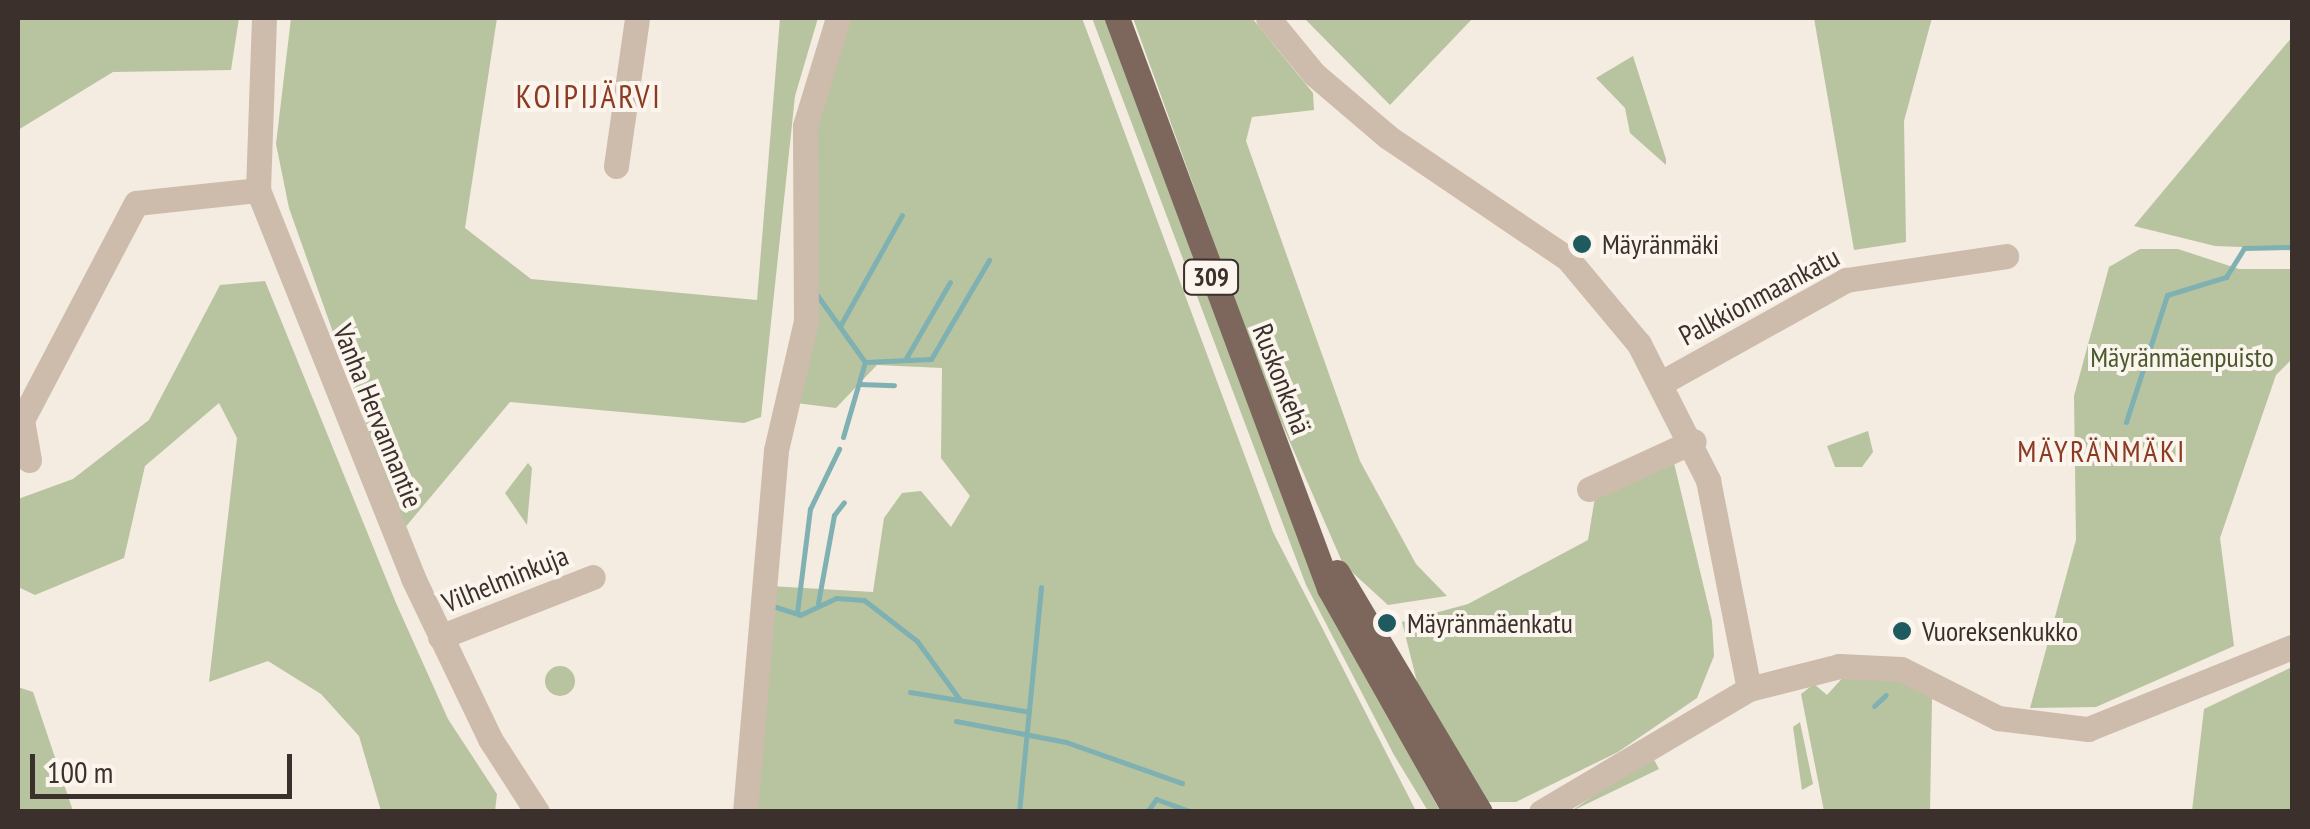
<!DOCTYPE html>
<html>
<head>
<meta charset="utf-8">
<style>
	body { margin:0 }
	#map { position:relative; width:2310px; height:829px; overflow:hidden; background:#f4ebe1; font-family:"PT Sans Narrow",sans-serif }
	div>[style] { position:absolute }
	.green>* { inset:0; background:#b8c4a0 }
	.round { border-radius:50% }
	.stream>* { height:5px; margin:-2.5px; padding:0 2.5px; transform-origin:2.5px; border-radius:2.5px; background:#7fb0b2 }
	.minor>* { height:25px; margin:-12.5px; padding:0 12.5px; transform-origin:12.5px; border-radius:12.5px; background:#cdbbac }
	.major>* { height:25px; margin:-12.5px; padding:0 12.5px; transform-origin:12.5px; border-radius:12.5px; background:#7d675c }
	.dots>* { width:28px; height:28px; translate:-50% -50%; box-sizing:border-box; border:5px solid #fbf5ee; border-radius:50% }
	span { translate:-50% -50%; white-space:nowrap; text-align:center; line-height:1.15; -webkit-text-stroke:8px #fbf5ee; paint-order:stroke }
	.shield-label span { padding:2px 8px; background:#fbf5ee; border:2px solid; border-radius:8px; -webkit-text-stroke-width:0 }
	.shield-label { font-size:25px; color:#3b302b; font-weight:700 }
	.poi-label { font-size:28px; color:#3b302b }
	.left { translate:0 -50%; text-align:left }
	.street-label { font-size:28px; color:#3b302b }
	.park-label { font-size:28px; color:#4a5a2e }
	.neighbourhood-label { font-size:30px; color:#8c3b22; letter-spacing:2.5px }
	.quarter-label { font-size:32px; color:#8c3b22; letter-spacing:2.5px }
	.frame { position:absolute; inset:0; border:20px solid #3b302b; pointer-events:none }
	.scale { position:absolute; left:30px; top:754px; width:262px; height:45px; box-sizing:border-box; border:5px solid #3b302b; border-top:0; padding-left:12px; font-size:30px; line-height:35px; white-space:nowrap; color:#3b302b; -webkit-text-stroke:8px #fbf5ee; paint-order:stroke }
</style>
</head>
<body>
<div id="map">
	<div class="green">
		<div style="clip-path:polygon(18px 18px,239px 18px,231px 70px,113px 72px,18px 130px)"></div>
		<div style="clip-path:polygon(291px 18px,497px 18px,465px 228px,531px 279px,757px 300px,780px 18px,818px 18px,795px 96px,761px 417px,744px 423px,510px 402px,403px 530px,289px 208px,276px 144px)"></div>
		<div style="clip-path:polygon(847px 18px,1082px 18px,1273px 532px,1416px 811px,753px 812px,769px 586px,873px 592px,884px 518px,902px 493px,921px 491px,951px 527px,970px 496px,941px 458px,942px 368px,877px 365px,836px 408px,796px 403px,814px 126px)"></div>
		<div style="clip-path:polygon(1092px 18px,1105px 18px,1315px 580px,1440px 811px,1428px 811px,1394px 755px,1306px 585px)"></div>
		<div style="clip-path:polygon(1133px 18px,1252px 18px,1313px 93px,1314px 110px,1252px 117px,1246px 141px,1360px 461px,1416px 564px,1447px 596px,1388px 605px,1343px 564px,1266px 387px)"></div>
		<div style="clip-path:polygon(1304px 18px,1473px 18px,1390px 105px)"></div>
		<div style="clip-path:polygon(1814px 18px,1932px 18px,1904px 121px,1906px 242px,1854px 250px)"></div>
		<div style="clip-path:polygon(2292px 37px,2292px 249px,2215px 246px,2134px 226px)"></div>
		<div style="clip-path:polygon(1633px 56px,1666px 159px,1666px 165px,1630px 133px,1625px 108px,1596px 78px)"></div>
		<div style="clip-path:polygon(2140px 249px,2178px 249px,2239px 269px,2292px 269px,2292px 359px,2276px 375px,2220px 538px,2234px 646px,2096px 707px,2030px 708px,2076px 540px,2074px 396px,2109px 267px)"></div>
		<div style="clip-path:polygon(265px 281px,396px 603px,448px 719px,497px 794px,495px 811px,381px 811px,359px 736px,321px 694px,268px 661px,209px 682px,237px 438px,219px 403px,145px 466px,124px 558px,35px 595px,18px 587px,18px 499px,73px 479px,149px 420px,220px 285px)"></div>
		<div style="clip-path:polygon(1868px 431px,1873px 452px,1862px 467px,1835px 467px,1827px 446px)"></div>
		<div style="clip-path:polygon(528px 463px,532px 468px,527px 525px,505px 493px)"></div>
		<div style="clip-path:polygon(1674px 463px,1712px 621px,1714px 656px,1697px 698px,1618px 752px,1516px 802px,1488px 802px,1420px 694px,1402px 622px,1468px 604px,1588px 540px,1595px 497px)"></div>
		<div class="round" style="left:545px;top:666px;width:30px;height:30px"></div>
		<div style="clip-path:polygon(2292px 667px,2292px 811px,2192px 811px,2204px 709px)"></div>
		<div style="clip-path:polygon(1846px 674px,1897px 678px,1932px 698px,1930px 811px,1824px 811px,1801px 694px,1814px 684px,1827px 695px)"></div>
		<div style="clip-path:polygon(18px 687px,33px 692px,73px 811px,18px 811px)"></div>
		<div style="clip-path:polygon(1800px 722px,1813px 784px,1802px 790px,1793px 727px)"></div>
		<div style="clip-path:polygon(1652px 756px,1659px 769px,1570px 812px,1642px 762px)"></div>
	</div>
	<div class="stream">
		<div style="left:817px;top:295px;width:82px;rotate:54.4deg"></div>
		<div style="left:840px;top:326px;width:127px;rotate:-60.8deg"></div>
		<div style="left:905px;top:360px;width:90px;rotate:-60deg"></div>
		<div style="left:859px;top:384px;width:35px;rotate:2deg"></div>
		<div style="left:2126px;top:422px;width:133px;rotate:-72.1deg"></div>
		<div style="left:2167px;top:295px;width:62px;rotate:-17deg"></div>
		<div style="left:2226px;top:277px;width:34px;rotate:-58deg"></div>
		<div style="left:2244px;top:248px;width:48px;rotate:-1.2deg"></div>
		<div style="left:843px;top:437px;width:78px;rotate:-73.7deg"></div>
		<div style="left:865px;top:362px;width:66px;rotate:-2.6deg"></div>
		<div style="left:931px;top:359px;width:115px;rotate:-59.6deg"></div>
		<div style="left:818px;top:603px;width:89px;rotate:-79.7deg"></div>
		<div style="left:834px;top:515px;width:16px;rotate:-52deg"></div>
		<div style="left:776px;top:607px;width:25px;rotate:18deg"></div>
		<div style="left:800px;top:615px;width:40px;rotate:-25deg"></div>
		<div style="left:836px;top:598px;width:28px;rotate:4deg"></div>
		<div style="left:864px;top:600px;width:67px;rotate:37.7deg"></div>
		<div style="left:917px;top:641px;width:73px;rotate:53.9deg"></div>
		<div style="left:797px;top:613px;width:105px;rotate:-82.9deg"></div>
		<div style="left:810px;top:509px;width:67px;rotate:-64.2deg"></div>
		<div style="left:910px;top:692px;width:117px;rotate:9.4deg"></div>
		<div style="left:1874px;top:706px;width:16px;rotate:-43deg"></div>
		<div style="left:956px;top:721px;width:112px;rotate:10.8deg"></div>
		<div style="left:1066px;top:742px;width:123px;rotate:19.5deg"></div>
		<div style="left:1019px;top:812px;width:226px;rotate:-84.4deg"></div>
		<div style="left:1147px;top:812px;width:16px;rotate:-55deg"></div>
		<div style="left:1156px;top:799px;width:37px;rotate:20deg"></div>
	</div>
	<div class="minor">
		<div style="left:264px;top:18px;width:172px;rotate:92deg"></div>
		<div style="left:258px;top:190px;width:418px;rotate:68.2deg"></div>
		<div style="left:413px;top:578px;width:178px;rotate:64.4deg"></div>
		<div style="left:490px;top:739px;width:87px;rotate:57.2deg"></div>
		<div style="left:1268px;top:18px;width:72px;rotate:50.6deg"></div>
		<div style="left:1314px;top:74px;width:97px;rotate:40.4deg"></div>
		<div style="left:1388px;top:137px;width:217px;rotate:34.1deg"></div>
		<div style="left:1568px;top:259px;width:111px;rotate:50.1deg"></div>
		<div style="left:1639px;top:344px;width:153px;rotate:63.1deg"></div>
		<div style="left:1708px;top:480px;width:213px;rotate:78.9deg"></div>
		<div style="left:616px;top:166px;width:149px;rotate:-81.9deg"></div>
		<div style="left:1661px;top:383px;width:212px;rotate:-29.1deg"></div>
		<div style="left:1846px;top:280px;width:162px;rotate:-8.5deg"></div>
		<div style="left:29px;top:460px;width:41px;rotate:-99.9deg"></div>
		<div style="left:22px;top:420px;width:245px;rotate:-62.3deg"></div>
		<div style="left:136px;top:203px;width:123px;rotate:-6.1deg"></div>
		<div style="left:1589px;top:489px;width:115px;rotate:-24.6deg"></div>
		<div style="left:440px;top:637px;width:164px;rotate:-21.4deg"></div>
		<div style="left:745px;top:812px;width:363px;rotate:-85.1deg"></div>
		<div style="left:776px;top:450px;width:132px;rotate:-76.9deg"></div>
		<div style="left:806px;top:321px;width:195px;rotate:-90.3deg"></div>
		<div style="left:805px;top:126px;width:113px;rotate:-73deg"></div>
		<div style="left:1541px;top:812px;width:242px;rotate:-30.6deg"></div>
		<div style="left:1749px;top:689px;width:93px;rotate:-14.3deg"></div>
		<div style="left:1839px;top:666px;width:62px;rotate:2.8deg"></div>
		<div style="left:1901px;top:669px;width:109px;rotate:26.8deg"></div>
		<div style="left:1998px;top:718px;width:91px;rotate:7deg"></div>
		<div style="left:2088px;top:729px;width:220px;rotate:-21.9deg"></div>
	</div>
	<div class="major">
		<div style="left:1117px;top:18px;width:608px;rotate:69.6deg"></div>
		<div style="left:1329px;top:588px;width:257px;rotate:60.6deg"></div>
		<div style="left:1337px;top:572px;width:279px;rotate:59.2deg"></div>
	</div>
	<div class="dots">
		<div style="left:1582px;top:244px;background:#1f5a5e"></div>
		<div style="left:1387px;top:623px;background:#1f5a5e"></div>
		<div style="left:1902px;top:631px;background:#1f5a5e"></div>
	</div>
	<div class="shield-label">
		<span style="left:1211px;top:277px">309</span>
	</div>
	<div class="poi-label">
		<span class="left" style="left:1602px;top:244px">Mäyränmäki</span>
		<span class="left" style="left:1407px;top:623px">Mäyränmäenkatu</span>
		<span class="left" style="left:1922px;top:631px">Vuoreksenkukko</span>
	</div>
	<div class="street-label">
		<span style="left:1759px;top:296px;rotate:-28deg">Palkkionmaankatu</span>
		<span style="left:1282px;top:379px;rotate:69deg">Ruskonkehä</span>
		<span style="left:378px;top:416px;rotate:68deg">Vanha Hervannantie</span>
		<span style="left:505px;top:579px;rotate:-22deg">Vilhelminkuja</span>
	</div>
	<div class="park-label">
		<span style="left:2182px;top:357px">Mäyränmäenpuisto</span>
	</div>
	<div class="neighbourhood-label">
		<span style="left:2102px;top:451px">MÄYRÄNMÄKI</span>
	</div>
	<div class="quarter-label">
		<span style="left:589px;top:96px">KOIPIJÄRVI</span>
	</div>
	<div class="frame"></div>
	<div class="scale">100 m</div>
</div>
</body>
</html>
